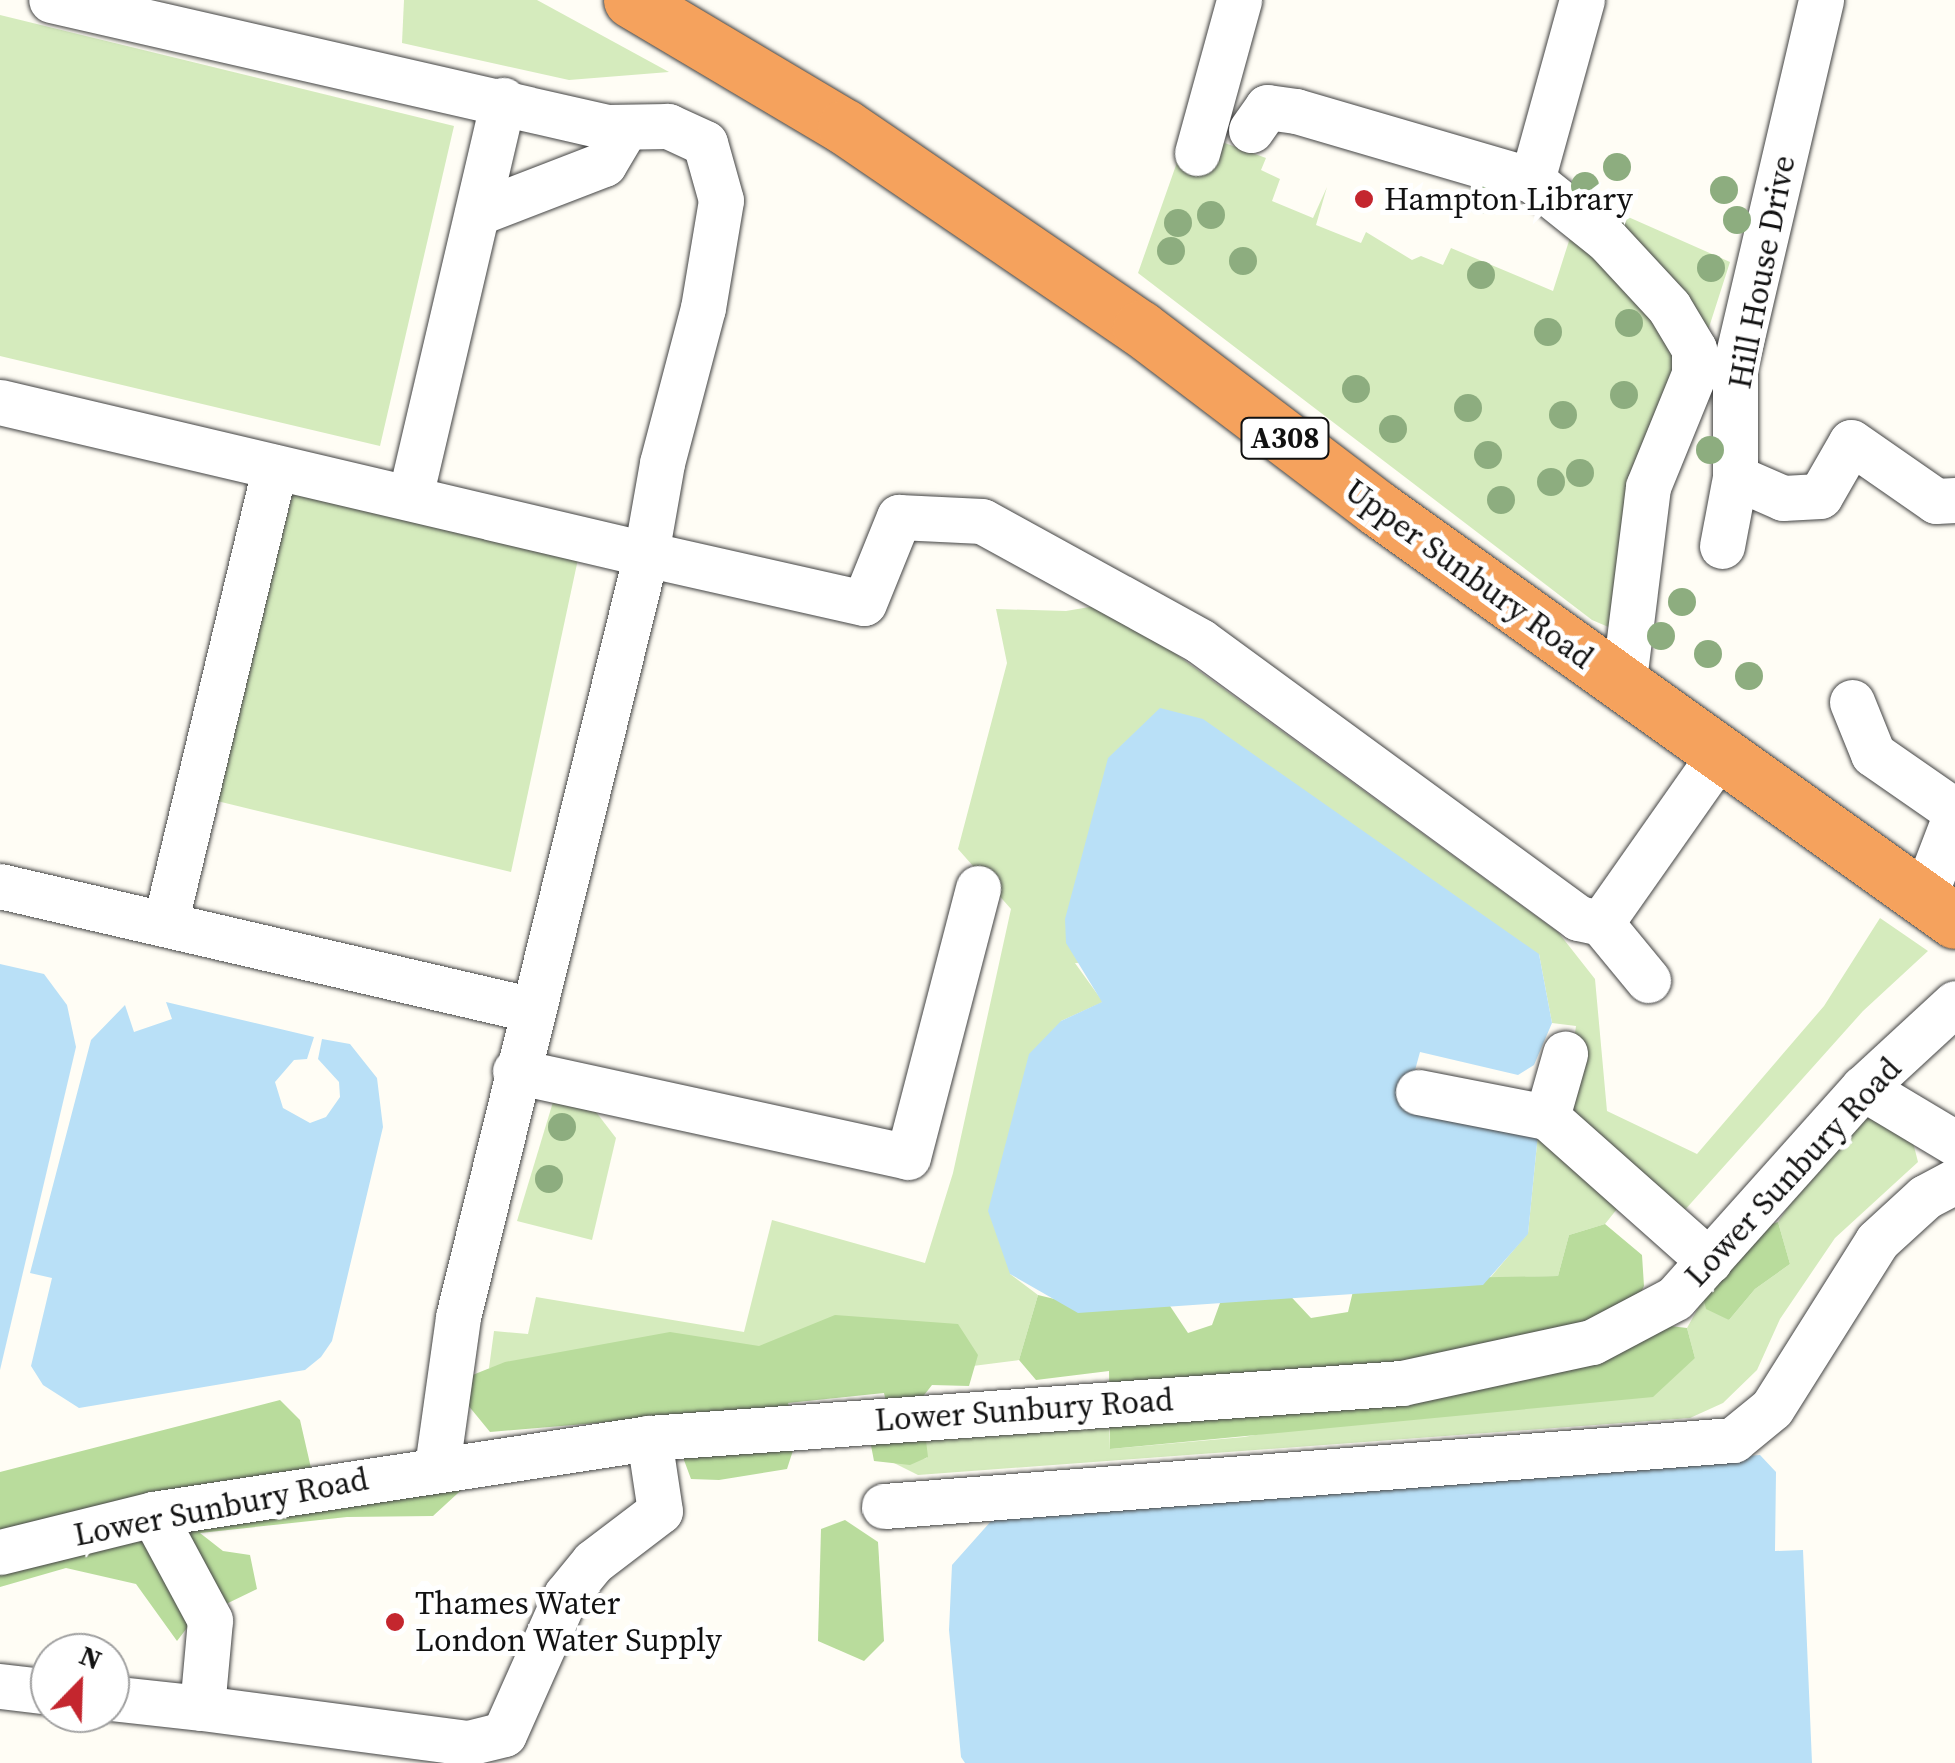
<!DOCTYPE html>
<html>
<head>
<meta charset="utf-8">
<style>
	body { margin:0 }
	#map { position:relative; width:1955px; height:1763px; overflow:hidden; background:#fffdf5; font-family:"Source Serif 4",serif }
	div>[style] { position:absolute }
	.green>* { inset:0; background:#d5ebbd }
	.forest>* { inset:0; background:#b9dc9c }
	.water>* { inset:0; background:#b9e0f7 }
	.roads { filter:drop-shadow(0 0 2px #444) drop-shadow(0 0 2px #444) }
	.minor>* { height:45px; margin:-22.5px; padding:0 22.5px; transform-origin:22.5px; border-radius:22.5px; background:#fff }
	.highway>* { height:55px; margin:-27.5px; padding:0 27.5px; transform-origin:27.5px; border-radius:27.5px; background:#f5a25d }
	.trees>* { width:28px; height:28px; margin:-14px; border-radius:50%; background:#8dad7f }
	.dots>* { width:28px; height:28px; translate:-50% -50%; box-sizing:border-box; border:5px solid #fff; border-radius:50% }
	span { translate:-50% -50%; white-space:nowrap; text-align:center; line-height:1.15; -webkit-text-stroke:10px #fff; paint-order:stroke }
	.shield-label span { padding:2px 8px; background:#fff; border:2px solid; border-radius:8px; -webkit-text-stroke-width:0 }
	.shield-label { font-size:30px; color:#111; font-weight:700 }
	.poi-label { font-size:32px; color:#111 }
	.left { translate:0 -50%; text-align:left }
	.street-label { font-size:32px; color:#111 }
	.north { position:absolute; left:30px; top:1633px; width:100px; height:100px; box-sizing:border-box; background:#fff; border:2px solid #a0a0a0; border-radius:50%; rotate:23deg; font-size:28px; font-weight:700; line-height:40px; text-align:center; color:#111 }
	.north::after { content:''; display:block; margin:auto; width:35px; height:45px; background:#c4262e; clip-path:polygon(50% 0,100% 100%,50% 72%,0 100%) }
</style>
</head>
<body>
<div id="map">
	<div class="green">
		<div style="clip-path:polygon(404px 0,537px 0,669px 72px,569px 80px,402px 43px)"></div>
		<div style="clip-path:polygon(0 15px,454px 126px,380px 446px,0 356px)"></div>
		<div style="clip-path:polygon(1200px 134px,1266px 158px,1261px 170px,1280px 179px,1272px 201px,1313px 218px,1327px 187px,1316px 225px,1361px 243px,1366px 232px,1412px 260px,1421px 256px,1443px 265px,1451px 248px,1553px 291px,1583px 197px,1730px 262px,1694px 374px,1632px 637px,1592px 620px,1138px 273px,1181px 151px)"></div>
		<div style="clip-path:polygon(293px 493px,578px 559px,511px 872px,213px 800px)"></div>
		<div style="clip-path:polygon(1107px 604px,1558px 932px,1595px 979px,1607px 1111px,1697px 1154px,1824px 1006px,1880px 918px,1928px 951px,1863px 1011px,1683px 1212px,1574px 1123px,1566px 1096px,1576px 1026px,1552px 1023px,1539px 954px,1075px 963px,1103px 1002px,1061px 1021px,1010px 1274px,1038px 1295px,1019px 1360px,965px 1367px,489px 1368px,494px 1331px,528px 1334px,536px 1297px,744px 1332px,772px 1220px,925px 1263px,953px 1173px,1011px 909px,958px 849px,1007px 663px,996px 609px,1066px 611px)"></div>
		<div style="clip-path:polygon(553px 1102px,596px 1112px,616px 1138px,592px 1240px,517px 1221px)"></div>
		<div style="clip-path:polygon(1889px 1116px,1912px 1138px,1918px 1162px,1835px 1238px,1780px 1319px,1757px 1370px,1723px 1403px,1690px 1418px,918px 1475px,894px 1463px,927px 1458px,924px 1440px,1109px 1425px,1110px 1449px,1244px 1437px,1695px 1358px,1687px 1328px,1703px 1299px,1729px 1320px,1755px 1289px,1790px 1264px,1778px 1222px,1825px 1151px,1864px 1118px)"></div>
		<div style="clip-path:polygon(1538px 1134px,1617px 1209px,1605px 1224px,1569px 1235px,1558px 1276px,1490px 1278px,1528px 1233px)"></div>
	</div>
	<div class="forest">
		<div style="clip-path:polygon(1778px 1222px,1790px 1264px,1755px 1289px,1729px 1320px,1706px 1309px,1702px 1292px,1752px 1231px)"></div>
		<div style="clip-path:polygon(1605px 1224px,1642px 1255px,1644px 1286px,1634px 1308px,1654px 1324px,1687px 1328px,1695px 1358px,1653px 1397px,1110px 1449px,1109px 1371px,1036px 1380px,1019px 1360px,1038px 1295px,1075px 1304px,1164px 1297px,1188px 1333px,1212px 1325px,1224px 1292px,1281px 1286px,1311px 1318px,1348px 1312px,1354px 1287px,1396px 1279px,1558px 1276px,1569px 1235px)"></div>
		<div style="clip-path:polygon(835px 1315px,958px 1324px,978px 1355px,969px 1386px,932px 1385px,921px 1399px,928px 1457px,910px 1465px,874px 1461px,869px 1435px,887px 1407px,884px 1393px,788px 1403px,797px 1438px,787px 1469px,719px 1480px,691px 1479px,668px 1417px,490px 1432px,463px 1399px,470px 1376px,505px 1362px,670px 1332px,759px 1346px)"></div>
		<div style="clip-path:polygon(280px 1400px,300px 1420px,311px 1468px,470px 1482px,433px 1516px,347px 1517px,200px 1533px,223px 1551px,250px 1555px,257px 1589px,193px 1620px,177px 1641px,136px 1584px,66px 1568px,0 1587px,0 1472px)"></div>
		<div style="clip-path:polygon(845px 1520px,878px 1542px,884px 1641px,864px 1661px,818px 1641px,821px 1529px)"></div>
	</div>
	<div class="water">
		<div style="clip-path:polygon(1160px 708px,1203px 719px,1539px 954px,1552px 1023px,1534px 1065px,1518px 1075px,1420px 1052px,1406px 1103px,1538px 1134px,1528px 1234px,1483px 1285px,1078px 1313px,1010px 1274px,988px 1211px,1029px 1054px,1061px 1021px,1102px 1002px,1066px 943px,1065px 919px,1108px 758px)"></div>
		<div style="clip-path:polygon(0 964px,44px 974px,67px 1005px,76px 1047px,0 1370px)"></div>
		<div style="clip-path:polygon(166px 1002px,314px 1037px,307px 1059px,294px 1060px,275px 1082px,283px 1108px,310px 1123px,326px 1117px,340px 1097px,339px 1082px,318px 1059px,322px 1039px,350px 1044px,377px 1078px,383px 1127px,332px 1341px,321px 1357px,305px 1370px,79px 1408px,43px 1385px,31px 1366px,52px 1278px,30px 1273px,91px 1040px,125px 1005px,134px 1032px,172px 1019px)"></div>
		<div style="clip-path:polygon(1760px 1455px,1776px 1472px,1775px 1551px,1803px 1550px,1812px 1763px,965px 1763px,961px 1757px,949px 1630px,952px 1565px,1000px 1511px)"></div>
	</div>
	<div class="roads">
		<div class="minor">
			<div style="left:1251px;top:130px;width:28px;rotate:-55deg"></div>
			<div style="left:1267px;top:107px;width:29px;rotate:8deg"></div>
			<div style="left:1296px;top:111px;width:246px;rotate:16.3deg"></div>
			<div style="left:1532px;top:180px;width:96px;rotate:38.7deg"></div>
			<div style="left:1607px;top:240px;width:91px;rotate:47.2deg"></div>
			<div style="left:1669px;top:307px;width:49px;rotate:59.2deg"></div>
			<div style="left:1694px;top:349px;width:25px;rotate:90deg"></div>
			<div style="left:1694px;top:374px;width:122px;rotate:112.2deg"></div>
			<div style="left:1648px;top:487px;width:202px;rotate:97.1deg"></div>
			<div style="left:1197px;top:153px;width:159px;rotate:-74.6deg"></div>
			<div style="left:1532px;top:180px;width:187px;rotate:-74.5deg"></div>
			<div style="left:477px;top:213px;width:136px;rotate:-21.1deg"></div>
			<div style="left:604px;top:164px;width:43px;rotate:-59.3deg"></div>
			<div style="left:0;top:402px;width:664px;rotate:13.24deg"></div>
			<div style="left:646px;top:554px;width:92px;rotate:-80deg"></div>
			<div style="left:662px;top:463px;width:160px;rotate:-75.2deg"></div>
			<div style="left:703px;top:308px;width:109px;rotate:-80.5deg"></div>
			<div style="left:721px;top:200px;width:59px;rotate:-105.7deg"></div>
			<div style="left:705px;top:143px;width:41px;rotate:-155.3deg"></div>
			<div style="left:668px;top:126px;width:61px;rotate:179.1deg"></div>
			<div style="left:607px;top:127px;width:570px;rotate:-167.13deg"></div>
			<div style="left:1735px;top:477px;width:52px;rotate:23.6deg"></div>
			<div style="left:1783px;top:498px;width:37px;rotate:-3deg"></div>
			<div style="left:1820px;top:496px;width:62px;rotate:-60.1deg"></div>
			<div style="left:1851px;top:442px;width:103px;rotate:34.8deg"></div>
			<div style="left:1936px;top:501px;width:19px;rotate:-3deg"></div>
			<div style="left:410px;top:497px;width:408px;rotate:-76.8deg"></div>
			<div style="left:1722px;top:546px;width:70px;rotate:-79.3deg"></div>
			<div style="left:1735px;top:477px;width:110px;rotate:-90deg"></div>
			<div style="left:1735px;top:367px;width:377px;rotate:-76.8deg"></div>
			<div style="left:1852px;top:702px;width:56px;rotate:68deg"></div>
			<div style="left:1873px;top:754px;width:100px;rotate:34.8deg"></div>
			<div style="left:0;top:886px;width:543px;rotate:13.09deg"></div>
			<div style="left:1922px;top:902px;width:92px;rotate:-69deg"></div>
			<div style="left:1601px;top:923px;width:205px;rotate:-54.9deg"></div>
			<div style="left:165px;top:924px;width:470px;rotate:-76.5deg"></div>
			<div style="left:515px;top:1071px;width:402px;rotate:12.3deg"></div>
			<div style="left:908px;top:1157px;width:278px;rotate:-75.4deg"></div>
			<div style="left:1863px;top:1088px;width:107px;rotate:30.9deg"></div>
			<div style="left:1418px;top:1092px;width:131px;rotate:11deg"></div>
			<div style="left:1547px;top:1117px;width:217px;rotate:41.6deg"></div>
			<div style="left:1547px;top:1117px;width:66px;rotate:-74.1deg"></div>
			<div style="left:437px;top:1467px;width:151px;rotate:-82deg"></div>
			<div style="left:458px;top:1317px;width:786px;rotate:-76.16deg"></div>
			<div style="left:646px;top:554px;width:223px;rotate:12.7deg"></div>
			<div style="left:864px;top:603px;width:93px;rotate:-67.9deg"></div>
			<div style="left:899px;top:517px;width:83px;rotate:2.8deg"></div>
			<div style="left:982px;top:521px;width:249px;rotate:28.8deg"></div>
			<div style="left:1200px;top:641px;width:469px;rotate:36.2deg"></div>
			<div style="left:1578px;top:918px;width:24px;rotate:12deg"></div>
			<div style="left:1601px;top:923px;width:74px;rotate:50.5deg"></div>
			<div style="left:884px;top:1506px;width:852px;rotate:-4.45deg"></div>
			<div style="left:1733px;top:1440px;width:50px;rotate:-39.4deg"></div>
			<div style="left:1772px;top:1408px;width:197px;rotate:-57.8deg"></div>
			<div style="left:1877px;top:1241px;width:65px;rotate:-42.5deg"></div>
			<div style="left:1925px;top:1197px;width:34px;rotate:-28deg"></div>
			<div style="left:0;top:1552px;width:158px;rotate:-13.9deg"></div>
			<div style="left:153px;top:1514px;width:502px;rotate:-8.71deg"></div>
			<div style="left:649px;top:1438px;width:755px;rotate:-4.18deg"></div>
			<div style="left:1402px;top:1383px;width:194px;rotate:-12.2deg"></div>
			<div style="left:1592px;top:1342px;width:94px;rotate:-27.9deg"></div>
			<div style="left:1675px;top:1298px;width:282px;rotate:-48.2deg"></div>
			<div style="left:1863px;top:1088px;width:125px;rotate:-42.7deg"></div>
			<div style="left:0;top:1686px;width:50px;rotate:6.8deg"></div>
			<div style="left:110px;top:1698px;width:93px;rotate:6.2deg"></div>
			<div style="left:202px;top:1708px;width:88px;rotate:-84.8deg"></div>
			<div style="left:210px;top:1620px;width:120px;rotate:-118.3deg"></div>
			<div style="left:202px;top:1708px;width:268px;rotate:7.5deg"></div>
			<div style="left:468px;top:1743px;width:37px;rotate:-14deg"></div>
			<div style="left:504px;top:1734px;width:152px;rotate:-66deg"></div>
			<div style="left:566px;top:1595px;width:43px;rotate:-50.7deg"></div>
			<div style="left:593px;top:1562px;width:84px;rotate:-37.3deg"></div>
			<div style="left:660px;top:1511px;width:74px;rotate:-98.6deg"></div>
		</div>
		<div class="highway">
			<div style="left:631px;top:0;width:249px;rotate:30.7deg"></div>
			<div style="left:845px;top:127px;width:357px;rotate:34.3deg"></div>
			<div style="left:1140px;top:328px;width:298px;rotate:37.2deg"></div>
			<div style="left:1377px;top:508px;width:710px;rotate:35.55deg"></div>
		</div>
	</div>
	<div class="trees">
		<div style="left:1617px;top:167px"></div>
		<div style="left:1585px;top:186px"></div>
		<div style="left:1724px;top:190px"></div>
		<div style="left:1479px;top:200px"></div>
		<div style="left:1211px;top:215px"></div>
		<div style="left:1737px;top:220px"></div>
		<div style="left:1178px;top:223px"></div>
		<div style="left:1171px;top:251px"></div>
		<div style="left:1243px;top:261px"></div>
		<div style="left:1711px;top:268px"></div>
		<div style="left:1481px;top:275px"></div>
		<div style="left:1629px;top:323px"></div>
		<div style="left:1548px;top:332px"></div>
		<div style="left:1356px;top:389px"></div>
		<div style="left:1624px;top:395px"></div>
		<div style="left:1468px;top:408px"></div>
		<div style="left:1563px;top:415px"></div>
		<div style="left:1393px;top:429px"></div>
		<div style="left:1710px;top:450px"></div>
		<div style="left:1488px;top:455px"></div>
		<div style="left:1580px;top:473px"></div>
		<div style="left:1551px;top:482px"></div>
		<div style="left:1501px;top:500px"></div>
		<div style="left:1682px;top:602px"></div>
		<div style="left:1661px;top:636px"></div>
		<div style="left:1708px;top:654px"></div>
		<div style="left:1749px;top:676px"></div>
		<div style="left:562px;top:1127px"></div>
		<div style="left:549px;top:1179px"></div>
	</div>
	<div class="dots">
		<div style="left:1364px;top:199px;background:#c4262e"></div>
		<div style="left:395px;top:1622px;background:#c4262e"></div>
	</div>
	<div class="shield-label">
		<span style="left:1285px;top:438px">A308</span>
	</div>
	<div class="poi-label">
		<span class="left" style="left:1384px;top:199px">Hampton Library</span>
		<span class="left" style="left:415px;top:1622px">Thames Water<br>London Water Supply</span>
	</div>
	<div class="street-label">
		<span style="left:1762px;top:272px;rotate:-79deg">Hill House Drive</span>
		<span style="left:1469px;top:574px;rotate:36deg">Upper Sunbury Road</span>
		<span style="left:1793px;top:1172px;rotate:-47deg">Lower Sunbury Road</span>
		<span style="left:1024px;top:1410px;rotate:-4deg">Lower Sunbury Road</span>
		<span style="left:221px;top:1507px;rotate:-11deg">Lower Sunbury Road</span>
	</div>
	<div class="north">N</div>
</div>
</body>
</html>
